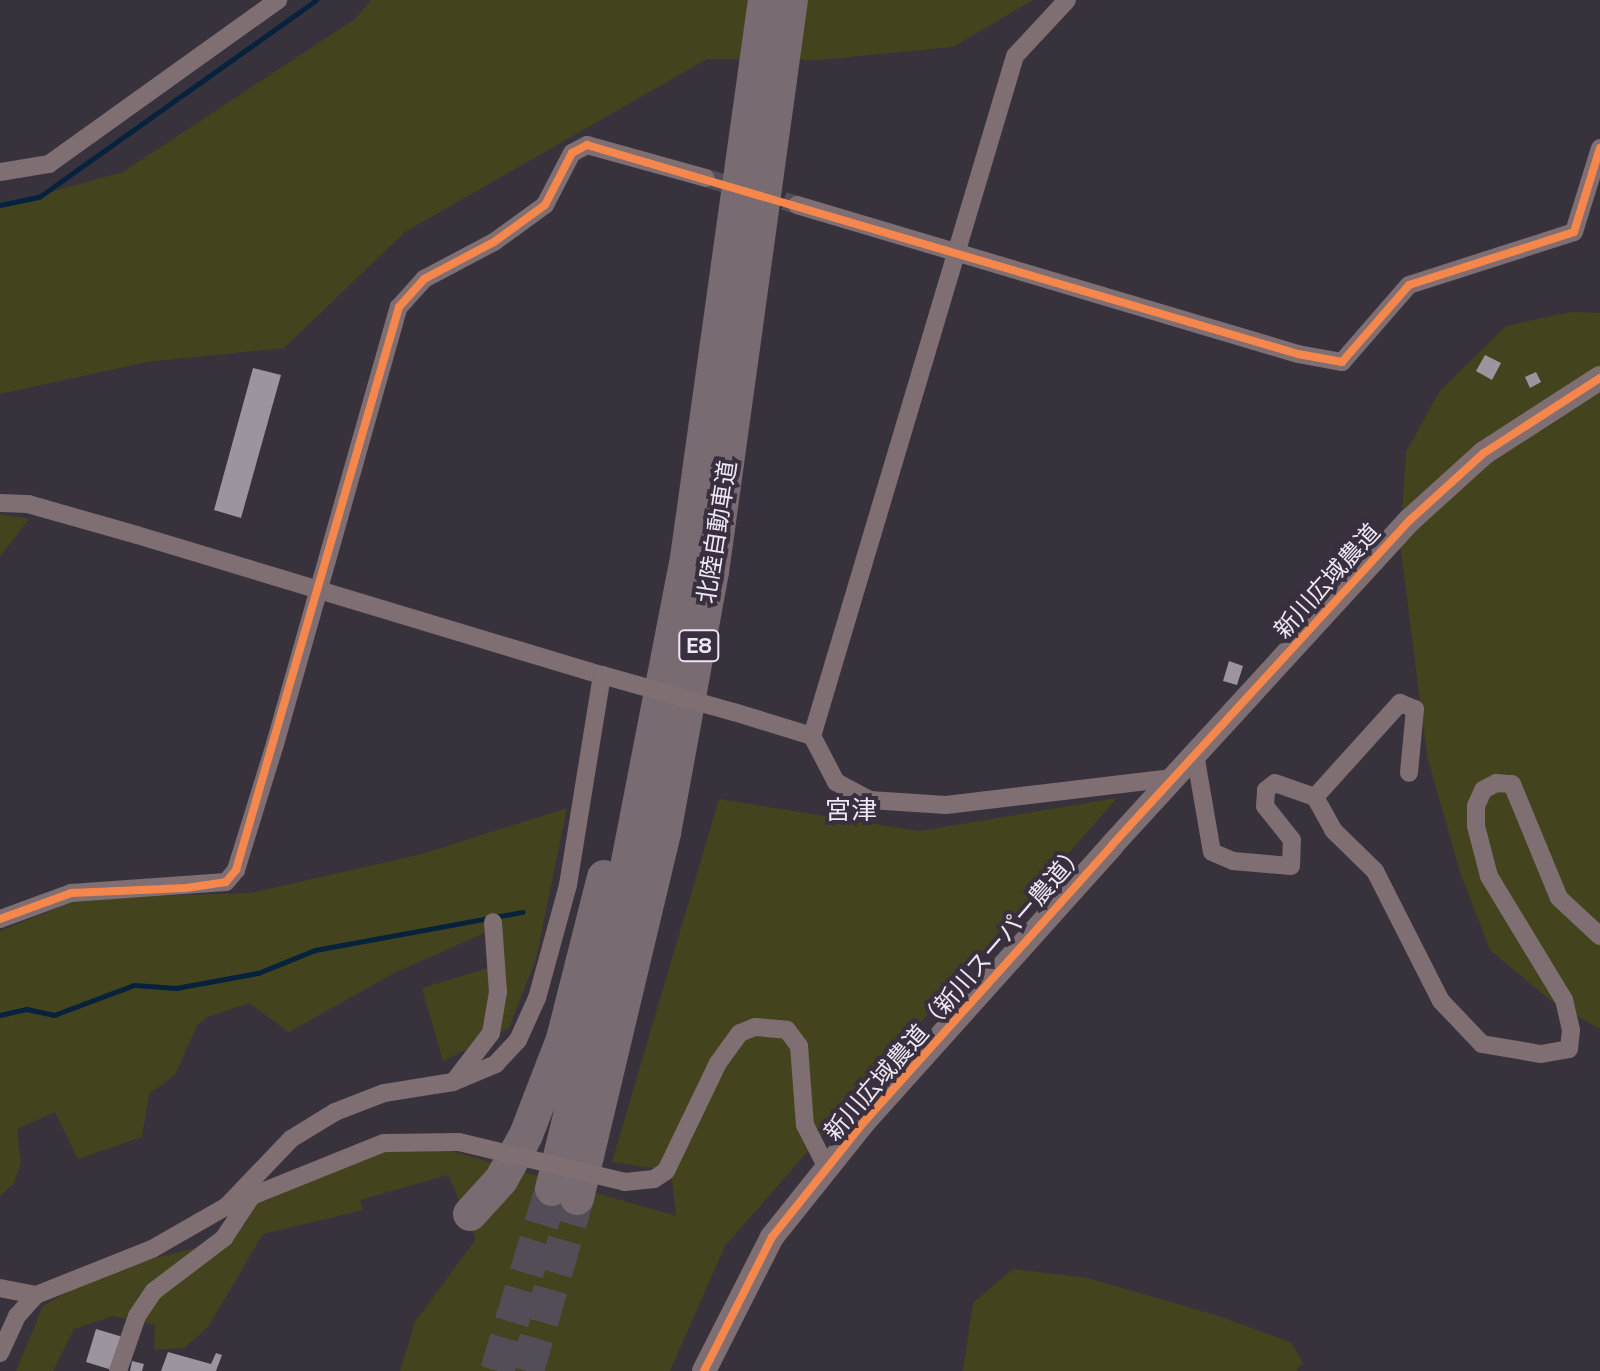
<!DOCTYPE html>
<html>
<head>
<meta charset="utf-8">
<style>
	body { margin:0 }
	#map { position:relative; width:1600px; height:1371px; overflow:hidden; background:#38323c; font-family:"Space Grotesk","Noto Sans JP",sans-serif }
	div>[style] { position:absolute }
	.green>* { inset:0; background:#43431e }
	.stream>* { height:5px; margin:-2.5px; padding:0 2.5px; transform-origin:2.5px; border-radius:2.5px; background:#06223d }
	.building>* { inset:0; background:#9c95a0 }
	.minor-tunnel>* { height:18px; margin-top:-9px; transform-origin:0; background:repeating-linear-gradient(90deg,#534d57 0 18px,transparent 0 27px) }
	.motorway-tunnel>* { height:34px; margin-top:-17px; transform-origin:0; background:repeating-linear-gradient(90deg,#534d57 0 34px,transparent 0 51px) }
	.minor>* { height:18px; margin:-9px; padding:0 9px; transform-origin:9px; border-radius:9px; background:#7f6e72 }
	.tertiary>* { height:24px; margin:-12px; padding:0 12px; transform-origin:12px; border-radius:12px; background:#7f6e72 }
	.motorway>* { height:34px; margin:-17px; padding:0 17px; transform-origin:17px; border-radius:17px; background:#786b71 }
	.minor-bridge>* { height:18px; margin:-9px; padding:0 9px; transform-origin:9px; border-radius:9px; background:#7f6e72 }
	.cycleway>* { height:8px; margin:-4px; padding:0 4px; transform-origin:4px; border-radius:4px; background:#f5874c }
	span { translate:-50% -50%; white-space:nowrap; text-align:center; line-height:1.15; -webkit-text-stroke:8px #392f3f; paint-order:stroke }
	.shield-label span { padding:2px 6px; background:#392f3f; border:2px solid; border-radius:6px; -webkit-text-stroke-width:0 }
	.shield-label { font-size:22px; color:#eee8f3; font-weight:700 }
	.street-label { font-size:24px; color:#eee8f3 }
	.neighbourhood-label { font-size:26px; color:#eee8f3 }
</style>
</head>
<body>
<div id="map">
	<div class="green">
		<div style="clip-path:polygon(371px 0,1033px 0,953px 47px,819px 60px,707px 59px,405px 232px,284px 348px,147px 362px,0 394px,0 206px,123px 172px,355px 19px)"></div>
		<div style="clip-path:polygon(1570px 312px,1600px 313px,1600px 1029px,1550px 1000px,1490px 950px,1460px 872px,1427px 756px,1400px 543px,1406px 452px,1439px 392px,1506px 326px)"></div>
		<div style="clip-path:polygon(0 514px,29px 519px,0 557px)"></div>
		<div style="clip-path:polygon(1117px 798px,725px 1246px,670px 1371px,400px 1371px,415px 1322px,476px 1239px,448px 1175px,360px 1200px,363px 1210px,263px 1234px,208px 1327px,184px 1348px,154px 1350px,155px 1325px,113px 1316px,74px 1329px,53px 1371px,16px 1371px,43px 1306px,104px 1271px,203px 1246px,244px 1226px,266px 1186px,396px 1135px,676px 1216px,671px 1171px,612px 1162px,719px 799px,919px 831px)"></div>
		<div style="clip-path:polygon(567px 808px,536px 959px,509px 1028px,443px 1061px,422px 988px,501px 964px,494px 929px,396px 972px,289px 1032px,249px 1003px,205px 1018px,197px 1026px,175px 1075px,149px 1094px,142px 1137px,78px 1159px,55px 1112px,17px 1129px,21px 1163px,14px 1183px,0 1196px,0 931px,83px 898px,251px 893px,422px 854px)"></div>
		<div style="clip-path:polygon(1013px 1269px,1088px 1278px,1222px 1317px,1292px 1343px,1303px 1363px,1296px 1371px,963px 1371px,973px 1303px)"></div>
	</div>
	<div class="stream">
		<div style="left:0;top:205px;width:40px;rotate:-12deg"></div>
		<div style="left:39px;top:197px;width:340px;rotate:-35.4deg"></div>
		<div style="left:0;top:1015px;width:27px;rotate:-13deg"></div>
		<div style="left:26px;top:1009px;width:29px;rotate:12deg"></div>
		<div style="left:54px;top:1015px;width:85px;rotate:-20.6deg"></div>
		<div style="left:134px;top:985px;width:42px;rotate:4.1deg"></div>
		<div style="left:176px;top:988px;width:83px;rotate:-10.4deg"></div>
		<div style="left:258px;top:973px;width:61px;rotate:-22deg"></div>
		<div style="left:315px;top:950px;width:211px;rotate:-10.4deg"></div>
	</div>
	<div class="building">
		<div style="clip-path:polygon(1485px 355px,1501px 363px,1492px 380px,1476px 371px)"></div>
		<div style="clip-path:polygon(253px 368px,281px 375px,241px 518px,214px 510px)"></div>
		<div style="clip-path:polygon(1536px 372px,1541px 382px,1530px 388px,1525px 377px)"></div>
		<div style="clip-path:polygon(1229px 661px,1243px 666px,1237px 685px,1223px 681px)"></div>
		<div style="clip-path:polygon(96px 1329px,123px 1337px,112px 1370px,86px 1362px)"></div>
		<div style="clip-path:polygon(168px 1352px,211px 1364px,216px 1353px,222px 1355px,216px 1371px,161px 1371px)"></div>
		<div style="clip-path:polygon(132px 1361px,144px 1364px,142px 1371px,130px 1371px)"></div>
	</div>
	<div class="minor-tunnel">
		<div style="left:706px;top:178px;width:95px;rotate:16.5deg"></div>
	</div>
	<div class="motorway-tunnel">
		<div style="left:497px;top:1371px;width:190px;rotate:-73.2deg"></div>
		<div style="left:527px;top:1371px;width:180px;rotate:-73.9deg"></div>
	</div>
	<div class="minor">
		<div style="left:1067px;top:0;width:76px;rotate:132.9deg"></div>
		<div style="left:1015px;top:56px;width:710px;rotate:106.62deg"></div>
		<div style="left:812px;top:736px;width:52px;rotate:62.4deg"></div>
		<div style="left:836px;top:782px;width:38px;rotate:28deg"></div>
		<div style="left:870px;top:800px;width:76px;rotate:3.8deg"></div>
		<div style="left:946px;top:805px;width:230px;rotate:-6.8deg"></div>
		<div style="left:0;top:172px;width:50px;rotate:-9.3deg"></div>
		<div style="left:49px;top:164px;width:282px;rotate:-35.6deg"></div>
		<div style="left:797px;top:205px;width:523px;rotate:16.56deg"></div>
		<div style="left:1298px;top:354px;width:45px;rotate:10.3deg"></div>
		<div style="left:1342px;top:362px;width:102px;rotate:-49deg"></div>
		<div style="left:1409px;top:285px;width:173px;rotate:-17.8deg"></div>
		<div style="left:1574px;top:232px;width:88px;rotate:-72.8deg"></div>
		<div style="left:0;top:503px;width:28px;rotate:2deg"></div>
		<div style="left:28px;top:504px;width:113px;rotate:15.9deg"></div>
		<div style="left:137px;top:535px;width:486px;rotate:16.8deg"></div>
		<div style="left:602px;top:675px;width:213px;rotate:99.2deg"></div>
		<div style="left:568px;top:885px;width:117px;rotate:105.3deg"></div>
		<div style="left:537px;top:998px;width:46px;rotate:114.3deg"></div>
		<div style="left:518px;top:1040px;width:33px;rotate:133deg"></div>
		<div style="left:496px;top:1064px;width:47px;rotate:157.3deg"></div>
		<div style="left:453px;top:1082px;width:70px;rotate:170.9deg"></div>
		<div style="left:384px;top:1093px;width:53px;rotate:158.8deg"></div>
		<div style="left:335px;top:1112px;width:52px;rotate:148.5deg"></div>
		<div style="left:291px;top:1139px;width:93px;rotate:133.7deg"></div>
		<div style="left:734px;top:712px;width:82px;rotate:17.1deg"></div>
		<div style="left:1195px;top:754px;width:99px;rotate:80.2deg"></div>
		<div style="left:1212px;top:852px;width:23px;rotate:23deg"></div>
		<div style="left:1233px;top:861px;width:58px;rotate:4.9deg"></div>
		<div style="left:1291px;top:866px;width:26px;rotate:-88deg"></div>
		<div style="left:1292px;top:840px;width:43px;rotate:-128.5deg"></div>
		<div style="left:1265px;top:806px;width:16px;rotate:-86deg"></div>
		<div style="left:1266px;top:790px;width:11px;rotate:-38deg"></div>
		<div style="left:1275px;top:783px;width:42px;rotate:19.3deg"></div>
		<div style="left:1315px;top:797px;width:38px;rotate:61deg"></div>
		<div style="left:1333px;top:830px;width:59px;rotate:44.3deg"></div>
		<div style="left:1375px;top:871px;width:146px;rotate:63.1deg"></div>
		<div style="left:1441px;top:1001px;width:59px;rotate:46.4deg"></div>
		<div style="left:1482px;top:1044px;width:60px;rotate:9.6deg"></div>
		<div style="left:1541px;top:1054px;width:28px;rotate:-10deg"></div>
		<div style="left:1569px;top:1049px;width:19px;rotate:-84deg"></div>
		<div style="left:1571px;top:1030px;width:31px;rotate:-103deg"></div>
		<div style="left:1564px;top:1000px;width:145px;rotate:-121.2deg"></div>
		<div style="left:1489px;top:876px;width:52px;rotate:-104.6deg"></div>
		<div style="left:1476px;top:826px;width:20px;rotate:-90deg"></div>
		<div style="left:1476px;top:806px;width:17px;rotate:-66deg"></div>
		<div style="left:1483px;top:790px;width:15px;rotate:-28deg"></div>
		<div style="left:1496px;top:783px;width:16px;rotate:4deg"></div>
		<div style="left:1512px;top:784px;width:123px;rotate:67.6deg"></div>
		<div style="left:1559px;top:898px;width:56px;rotate:42.8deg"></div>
		<div style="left:1315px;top:797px;width:127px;rotate:-47.9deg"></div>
		<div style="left:1400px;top:703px;width:16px;rotate:22deg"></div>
		<div style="left:1415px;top:709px;width:64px;rotate:95.4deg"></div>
		<div style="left:0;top:919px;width:76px;rotate:-20.1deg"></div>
		<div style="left:71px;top:893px;width:155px;rotate:-4.1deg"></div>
		<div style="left:226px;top:882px;width:16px;rotate:-50deg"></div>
		<div style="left:236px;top:870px;width:132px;rotate:-72.8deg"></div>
		<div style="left:275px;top:744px;width:454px;rotate:-74.2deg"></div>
		<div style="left:399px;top:307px;width:38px;rotate:-48deg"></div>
		<div style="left:424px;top:279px;width:79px;rotate:-27.9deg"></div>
		<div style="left:494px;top:242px;width:63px;rotate:-36deg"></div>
		<div style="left:545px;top:205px;width:59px;rotate:-62.6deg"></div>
		<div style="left:572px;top:153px;width:17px;rotate:-28deg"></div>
		<div style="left:587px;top:145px;width:123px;rotate:15.5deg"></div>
		<div style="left:455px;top:1080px;width:59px;rotate:-52.5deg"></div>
		<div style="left:491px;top:1033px;width:42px;rotate:-80.3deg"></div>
		<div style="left:498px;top:992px;width:70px;rotate:-94.1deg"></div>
		<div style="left:625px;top:1182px;width:29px;rotate:-6deg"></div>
		<div style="left:654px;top:1179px;width:14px;rotate:-34deg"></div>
		<div style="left:666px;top:1171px;width:120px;rotate:-64.3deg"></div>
		<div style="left:718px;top:1063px;width:37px;rotate:-54deg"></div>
		<div style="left:740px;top:1033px;width:16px;rotate:-22deg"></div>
		<div style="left:755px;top:1027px;width:32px;rotate:5deg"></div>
		<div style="left:787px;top:1030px;width:20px;rotate:53deg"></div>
		<div style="left:799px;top:1046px;width:79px;rotate:85.7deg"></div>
		<div style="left:805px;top:1125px;width:48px;rotate:62.9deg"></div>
		<div style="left:0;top:1288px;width:37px;rotate:11deg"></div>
		<div style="left:0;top:1353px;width:41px;rotate:-65.3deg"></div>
		<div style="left:17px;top:1316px;width:28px;rotate:-48deg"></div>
		<div style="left:36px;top:1295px;width:125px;rotate:-21.6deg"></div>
		<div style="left:152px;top:1249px;width:86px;rotate:-29.8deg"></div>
		<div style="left:227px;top:1206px;width:169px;rotate:-21.9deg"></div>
		<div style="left:384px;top:1143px;width:75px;rotate:-0.8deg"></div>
		<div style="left:118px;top:1371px;width:58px;rotate:-70.9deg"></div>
		<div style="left:137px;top:1316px;width:30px;rotate:-56deg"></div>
		<div style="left:154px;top:1291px;width:88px;rotate:-37.1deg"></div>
		<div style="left:224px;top:1238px;width:49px;rotate:-56.6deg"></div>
	</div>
	<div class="tertiary">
		<div style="left:704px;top:1371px;width:150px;rotate:-63.1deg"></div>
		<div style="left:772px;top:1237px;width:146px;rotate:-51.4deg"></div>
		<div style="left:863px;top:1123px;width:373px;rotate:-48.1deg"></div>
		<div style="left:1112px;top:845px;width:441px;rotate:-47.5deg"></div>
		<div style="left:1410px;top:520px;width:100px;rotate:-42.2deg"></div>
		<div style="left:1484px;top:453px;width:138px;rotate:-32.9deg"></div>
	</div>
	<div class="motorway">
		<div style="left:552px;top:1189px;width:252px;rotate:-76.2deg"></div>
		<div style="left:612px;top:944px;width:386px;rotate:-79deg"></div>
		<div style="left:686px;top:565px;width:570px;rotate:-82.04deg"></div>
		<div style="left:577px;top:1198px;width:375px;rotate:-76.6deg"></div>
		<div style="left:664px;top:833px;width:265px;rotate:-79.6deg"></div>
		<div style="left:712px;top:572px;width:577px;rotate:-82.14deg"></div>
		<div style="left:470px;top:1214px;width:46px;rotate:-47.6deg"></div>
		<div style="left:501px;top:1180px;width:51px;rotate:-60.9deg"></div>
		<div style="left:526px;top:1135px;width:103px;rotate:-68.9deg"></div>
		<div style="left:563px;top:1039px;width:167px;rotate:-75.8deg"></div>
	</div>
	<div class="minor-bridge">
		<div style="left:602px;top:675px;width:137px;rotate:15.7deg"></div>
		<div style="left:459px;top:1142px;width:171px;rotate:13.5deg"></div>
	</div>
	<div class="cycleway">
		<div style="left:0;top:919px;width:76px;rotate:-20.1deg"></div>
		<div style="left:71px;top:893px;width:115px;rotate:-2.5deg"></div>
		<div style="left:186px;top:888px;width:40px;rotate:-8.5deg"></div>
		<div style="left:226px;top:882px;width:16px;rotate:-50deg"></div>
		<div style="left:236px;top:870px;width:586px;rotate:-73.85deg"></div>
		<div style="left:399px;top:307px;width:38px;rotate:-48deg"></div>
		<div style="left:424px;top:279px;width:79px;rotate:-27.9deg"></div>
		<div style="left:494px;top:242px;width:63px;rotate:-36deg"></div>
		<div style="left:545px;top:205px;width:59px;rotate:-62.6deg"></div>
		<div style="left:572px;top:153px;width:17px;rotate:-28deg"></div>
		<div style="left:587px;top:145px;width:741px;rotate:16.38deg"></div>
		<div style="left:1298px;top:354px;width:45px;rotate:10.3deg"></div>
		<div style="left:1342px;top:362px;width:102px;rotate:-49deg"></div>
		<div style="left:1409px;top:285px;width:173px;rotate:-17.8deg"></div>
		<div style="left:1574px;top:232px;width:88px;rotate:-72.8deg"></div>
		<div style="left:704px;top:1371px;width:150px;rotate:-63.1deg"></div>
		<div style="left:772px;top:1237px;width:146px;rotate:-51.4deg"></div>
		<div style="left:863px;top:1123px;width:373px;rotate:-48.1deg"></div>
		<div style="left:1112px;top:845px;width:441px;rotate:-47.5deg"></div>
		<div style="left:1410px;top:520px;width:100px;rotate:-42.2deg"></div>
		<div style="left:1484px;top:453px;width:138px;rotate:-32.9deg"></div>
	</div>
	<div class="shield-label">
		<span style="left:699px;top:646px">E8</span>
	</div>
	<div class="street-label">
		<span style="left:717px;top:532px;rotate:-81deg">北陸自動車道</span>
		<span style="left:1327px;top:581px;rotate:-48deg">新川広域農道</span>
		<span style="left:955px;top:992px;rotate:-49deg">新川広域農道（新川スーパー農道）</span>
	</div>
	<div class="neighbourhood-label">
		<span style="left:851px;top:811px">宮津</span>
	</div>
</div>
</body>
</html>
